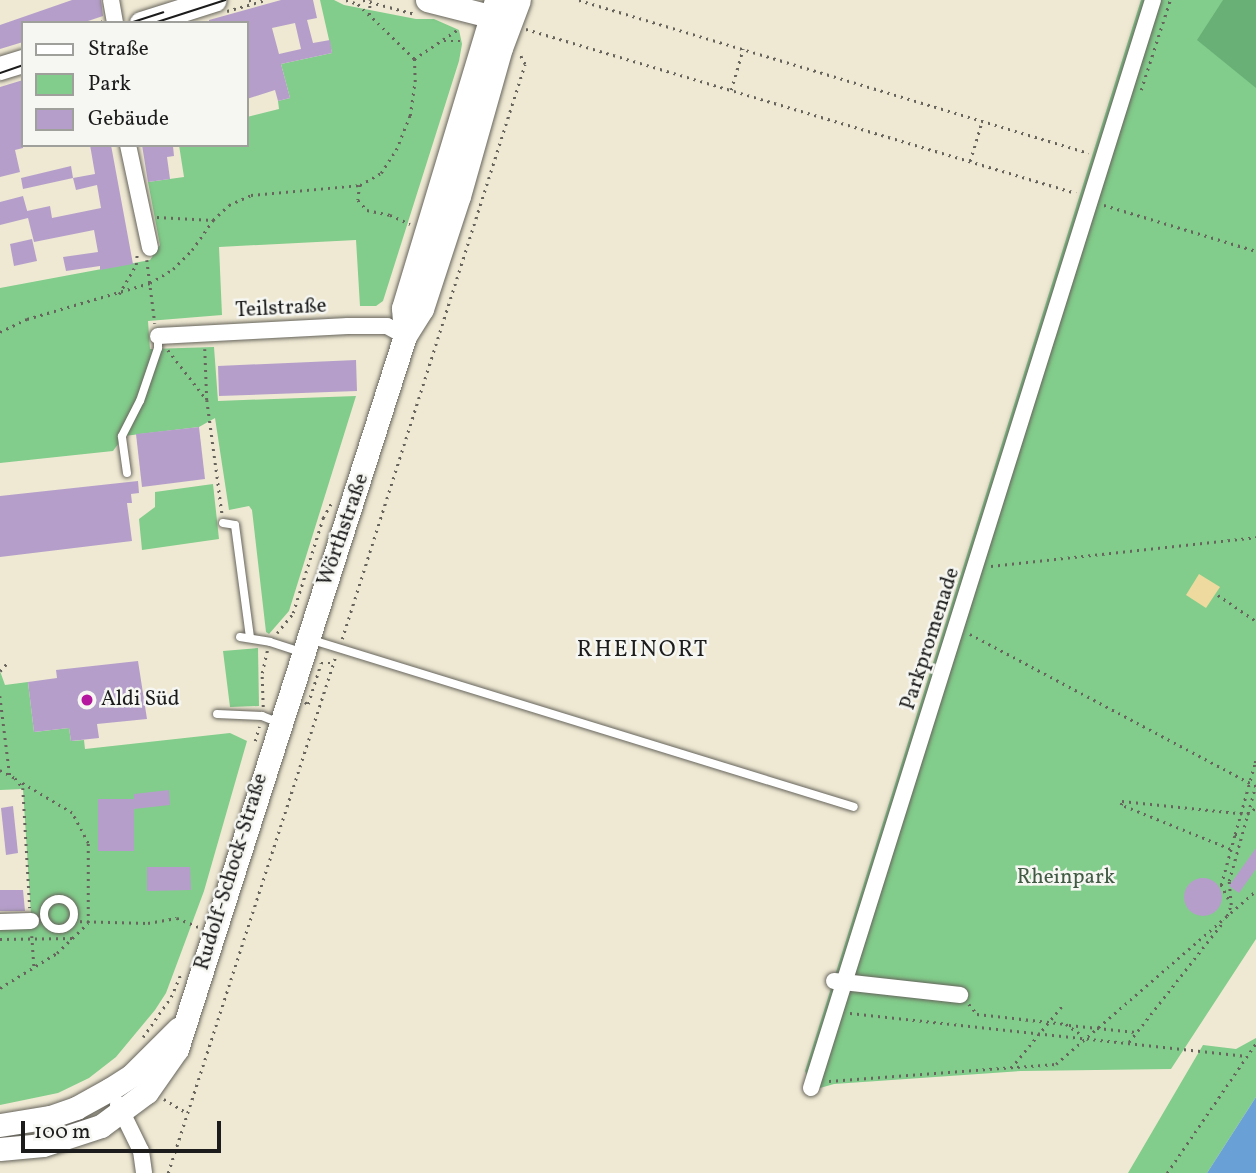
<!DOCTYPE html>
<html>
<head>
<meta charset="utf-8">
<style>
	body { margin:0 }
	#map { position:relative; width:1256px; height:1173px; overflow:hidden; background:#efe9d3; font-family:Vollkorn,serif }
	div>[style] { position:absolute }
	.green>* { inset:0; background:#82cd8b }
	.forest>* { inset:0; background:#69b077 }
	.sand>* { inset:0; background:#eeda9e }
	.water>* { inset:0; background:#69a1d7 }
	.building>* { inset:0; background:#b59fca }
	.round { border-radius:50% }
	.path>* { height:2.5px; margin-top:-1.25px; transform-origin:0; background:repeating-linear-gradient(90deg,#66645c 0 2px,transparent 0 7px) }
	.roads { filter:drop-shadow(0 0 2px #66645c) drop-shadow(0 0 2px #66645c) }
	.lane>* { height:8px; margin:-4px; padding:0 4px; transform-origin:4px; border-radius:4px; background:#fff }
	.lane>.ring { margin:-4px; padding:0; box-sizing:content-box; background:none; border:8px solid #fff; border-radius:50% }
	.street>* { height:16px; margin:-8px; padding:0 8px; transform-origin:8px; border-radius:8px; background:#fff }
	.secondary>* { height:23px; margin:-11.5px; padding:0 11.5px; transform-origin:11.5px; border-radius:11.5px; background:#fff }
	.tram>* { height:2px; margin:-1px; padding:0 1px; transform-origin:1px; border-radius:1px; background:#1c1c1c }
	.path-bridge>* { height:2.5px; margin-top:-1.25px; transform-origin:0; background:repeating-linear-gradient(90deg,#66645c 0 2px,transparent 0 7px) }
	.dots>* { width:19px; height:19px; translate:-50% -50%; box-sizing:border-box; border:4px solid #f6f6f2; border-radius:50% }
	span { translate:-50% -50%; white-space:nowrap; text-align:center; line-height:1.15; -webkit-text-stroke:5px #f6f6f2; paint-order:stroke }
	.street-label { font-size:21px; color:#1c1c1c }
	.poi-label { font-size:21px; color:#1c1c1c }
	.left { translate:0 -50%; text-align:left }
	.park-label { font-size:21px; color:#405a43 }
	.neighbourhood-label { font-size:23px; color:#1c1c1c; letter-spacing:2px }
	.legend { position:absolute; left:21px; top:21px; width:228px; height:126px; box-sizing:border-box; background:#f6f6f2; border:2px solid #9f9f9c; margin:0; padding:9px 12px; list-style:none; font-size:21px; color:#1c1c1c }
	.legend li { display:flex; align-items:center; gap:14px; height:35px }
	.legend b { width:35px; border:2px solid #9f9f9c }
	.scale { position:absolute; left:21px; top:1121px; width:200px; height:32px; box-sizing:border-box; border:4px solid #1c1c1c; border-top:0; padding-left:9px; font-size:21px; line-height:24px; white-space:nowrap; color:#1c1c1c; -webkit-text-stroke:5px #f6f6f2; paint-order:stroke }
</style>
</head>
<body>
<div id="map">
	<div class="green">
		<div style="clip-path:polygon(320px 0,334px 0,344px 5px,416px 19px,434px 19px,459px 30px,462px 44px,459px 61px,383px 301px,376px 306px,360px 306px,356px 240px,219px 247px,222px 315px,148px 321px,150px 349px,214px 347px,218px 401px,356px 396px,289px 611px,269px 634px,266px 632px,252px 510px,249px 506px,229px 510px,215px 418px,199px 427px,124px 436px,113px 451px,0 463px,0 288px,150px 260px,160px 245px,148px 182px,184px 177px,179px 145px,247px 145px,247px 117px,279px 109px,278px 101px,290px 98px,281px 64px,332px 53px)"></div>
		<div style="clip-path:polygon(1141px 0,1256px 0,1256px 939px,1171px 1069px,1021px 1071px,834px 1084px,813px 1090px,805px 1071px)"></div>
		<div style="clip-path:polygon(213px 484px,219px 539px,142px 550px,139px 519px,155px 507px,155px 492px)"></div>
		<div style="clip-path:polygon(258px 648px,259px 706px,230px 707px,223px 651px)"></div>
		<div style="clip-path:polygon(0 671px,5px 685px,28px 682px,34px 732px,69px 728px,71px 741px,84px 740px,85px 749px,230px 733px,247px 741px,204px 891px,166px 993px,155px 1010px,116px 1057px,89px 1078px,58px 1093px,0 1105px,0 920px,31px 915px,23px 789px,0 790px)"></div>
		<div style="clip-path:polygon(1256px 1038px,1256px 1097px,1207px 1173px,1128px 1173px,1203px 1045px,1236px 1049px)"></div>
	</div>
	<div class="forest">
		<div style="clip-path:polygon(1223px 0,1256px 0,1256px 88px,1197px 40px)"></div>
	</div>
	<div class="sand">
		<div style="clip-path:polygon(1199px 574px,1220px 587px,1206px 608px,1186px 595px)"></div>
	</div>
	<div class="water">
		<div style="clip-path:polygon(1256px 1097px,1256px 1173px,1207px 1173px)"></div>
	</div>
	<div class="building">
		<div style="clip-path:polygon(72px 0,101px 0,103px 16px,82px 23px,23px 23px,23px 42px,0 49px,0 25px)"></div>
		<div style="clip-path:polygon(evenodd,281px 0,313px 0,317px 18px,307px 20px,313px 43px,330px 40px,332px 53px,281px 64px,290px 98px,278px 101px,275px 90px,247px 99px,247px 23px,209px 23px,209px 20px,281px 0,295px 23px,301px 49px,279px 54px,272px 28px,295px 23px)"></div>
		<div style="clip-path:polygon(23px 80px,23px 148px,15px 150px,20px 172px,0 177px,0 87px)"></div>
		<div style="clip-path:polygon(90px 145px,111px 145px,133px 264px,100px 270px,100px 266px,66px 271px,63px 257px,98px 252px,94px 230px,34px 242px,28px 218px,0 225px,0 202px,23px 196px,28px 214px,27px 211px,50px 206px,52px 218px,101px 208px,97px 185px,76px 190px,73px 178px,95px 174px)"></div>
		<div style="clip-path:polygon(142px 145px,173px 146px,174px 156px,167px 157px,170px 179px,148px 182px)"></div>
		<div style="clip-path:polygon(71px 166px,73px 178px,23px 189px,21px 178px)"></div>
		<div style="clip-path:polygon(32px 239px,37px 261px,14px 266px,10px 244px)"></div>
		<div style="clip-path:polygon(356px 360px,357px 391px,219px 396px,218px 366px)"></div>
		<div style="clip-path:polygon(199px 427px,205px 479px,142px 487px,136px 434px)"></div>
		<div style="clip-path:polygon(138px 481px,139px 493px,131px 494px,132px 503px,127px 503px,132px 541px,0 557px,0 496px)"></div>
		<div style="clip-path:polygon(138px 661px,147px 719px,97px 724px,99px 738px,71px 741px,69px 728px,34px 732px,28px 682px,57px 678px,56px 670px)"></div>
		<div style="clip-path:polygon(169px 790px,170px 805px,134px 809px,134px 851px,98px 851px,98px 799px,134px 799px,134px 794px)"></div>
		<div style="clip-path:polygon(13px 806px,18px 853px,6px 855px,1px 808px)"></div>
		<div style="clip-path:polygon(1256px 848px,1256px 869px,1239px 893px,1229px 886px)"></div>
		<div style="clip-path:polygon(147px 867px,190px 867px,191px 890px,147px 891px)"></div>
		<div class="round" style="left:1184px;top:878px;width:38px;height:38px"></div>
		<div style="clip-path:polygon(0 890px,23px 890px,25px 911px,0 911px)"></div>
	</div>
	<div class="path">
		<div style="left:249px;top:0;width:6px;rotate:18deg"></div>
		<div style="left:346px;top:0;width:13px;rotate:18deg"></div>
		<div style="left:358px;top:4px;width:16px;rotate:45deg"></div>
		<div style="left:363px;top:0;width:54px;rotate:15.1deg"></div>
		<div style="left:579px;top:0;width:532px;rotate:16.7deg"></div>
		<div style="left:227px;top:11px;width:40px;rotate:-16deg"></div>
		<div style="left:94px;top:23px;width:8px;rotate:-14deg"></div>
		<div style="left:526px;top:29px;width:574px;rotate:16.6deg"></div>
		<div style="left:444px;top:41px;width:21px"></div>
		<div style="left:414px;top:59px;width:55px;rotate:-34deg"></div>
		<div style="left:731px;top:90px;width:43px;rotate:-73.7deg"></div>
		<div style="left:1141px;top:90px;width:95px;rotate:-72.1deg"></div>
		<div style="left:970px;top:161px;width:42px;rotate:-73.3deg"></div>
		<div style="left:360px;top:185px;width:15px;rotate:98deg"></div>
		<div style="left:358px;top:200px;width:13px;rotate:48deg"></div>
		<div style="left:367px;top:210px;width:24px;rotate:12deg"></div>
		<div style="left:390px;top:215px;width:22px;rotate:24deg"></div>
		<div style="left:1104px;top:205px;width:159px;rotate:16.8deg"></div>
		<div style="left:157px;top:217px;width:56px;rotate:3.1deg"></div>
		<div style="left:147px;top:260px;width:64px;rotate:82.8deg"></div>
		<div style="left:119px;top:294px;width:34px;rotate:-60deg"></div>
		<div style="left:136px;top:265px;width:11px;rotate:-85deg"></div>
		<div style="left:0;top:332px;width:30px;rotate:-26deg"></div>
		<div style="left:27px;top:319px;width:128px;rotate:-16.3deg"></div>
		<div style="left:150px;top:283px;width:27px;rotate:-31deg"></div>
		<div style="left:173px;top:269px;width:27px;rotate:-45deg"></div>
		<div style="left:192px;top:250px;width:37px;rotate:-55deg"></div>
		<div style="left:213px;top:220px;width:22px;rotate:-43deg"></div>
		<div style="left:229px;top:205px;width:24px;rotate:-24deg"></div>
		<div style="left:251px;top:195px;width:109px;rotate:-5.2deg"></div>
		<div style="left:360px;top:185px;width:24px;rotate:-30deg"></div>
		<div style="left:381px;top:173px;width:27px;rotate:-57deg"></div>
		<div style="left:396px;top:150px;width:37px;rotate:-68deg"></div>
		<div style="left:410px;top:116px;width:34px;rotate:-82deg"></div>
		<div style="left:415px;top:82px;width:23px;rotate:-92deg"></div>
		<div style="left:414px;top:59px;width:63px;rotate:-135.6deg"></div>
		<div style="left:369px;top:15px;width:15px;rotate:-86deg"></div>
		<div style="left:205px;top:349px;width:51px;rotate:87.8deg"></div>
		<div style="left:207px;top:400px;width:114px;rotate:82.4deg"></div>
		<div style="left:168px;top:350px;width:63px;rotate:52deg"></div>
		<div style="left:991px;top:566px;width:267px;rotate:-6.2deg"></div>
		<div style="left:1218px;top:595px;width:46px;rotate:34.4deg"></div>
		<div style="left:277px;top:633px;width:26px;rotate:-51deg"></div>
		<div style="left:293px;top:613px;width:100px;rotate:-72.5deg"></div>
		<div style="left:323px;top:518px;width:18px;rotate:-61deg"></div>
		<div style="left:970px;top:634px;width:324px;rotate:28deg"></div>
		<div style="left:342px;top:639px;width:603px;rotate:-72.35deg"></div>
		<div style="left:525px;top:64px;width:13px;rotate:-119deg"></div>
		<div style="left:0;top:671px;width:12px;rotate:-48deg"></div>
		<div style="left:0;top:696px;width:81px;rotate:82.9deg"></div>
		<div style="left:305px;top:702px;width:4px;rotate:34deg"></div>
		<div style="left:308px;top:704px;width:43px;rotate:-72.4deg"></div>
		<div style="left:321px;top:663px;width:12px"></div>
		<div style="left:263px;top:707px;width:34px;rotate:-92deg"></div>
		<div style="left:262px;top:673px;width:23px;rotate:-77deg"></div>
		<div style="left:255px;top:741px;width:15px;rotate:-74deg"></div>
		<div style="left:1255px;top:763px;width:5px;rotate:-79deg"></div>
		<div style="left:0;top:770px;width:17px;rotate:28deg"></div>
		<div style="left:15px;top:778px;width:13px;rotate:51deg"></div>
		<div style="left:23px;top:788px;width:120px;rotate:86.7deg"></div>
		<div style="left:1230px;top:849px;width:118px;rotate:-158deg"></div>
		<div style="left:1121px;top:805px;width:4px;rotate:-76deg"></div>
		<div style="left:1122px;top:801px;width:126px;rotate:5.9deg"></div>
		<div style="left:1247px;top:814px;width:11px;rotate:-34deg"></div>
		<div style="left:1228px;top:899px;width:16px;rotate:-117deg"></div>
		<div style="left:1221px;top:885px;width:53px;rotate:-74.6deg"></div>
		<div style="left:1235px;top:834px;width:5px;rotate:22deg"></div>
		<div style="left:1227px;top:916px;width:12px;rotate:-70deg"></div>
		<div style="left:1231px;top:905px;width:24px;rotate:-95deg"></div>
		<div style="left:1229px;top:881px;width:101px;rotate:-74.4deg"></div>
		<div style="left:73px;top:921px;width:75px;rotate:1.5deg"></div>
		<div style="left:148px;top:923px;width:29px;rotate:-10deg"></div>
		<div style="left:177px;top:918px;width:23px;rotate:23deg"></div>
		<div style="left:32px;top:936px;width:31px;rotate:86deg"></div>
		<div style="left:0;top:939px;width:75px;rotate:-0.8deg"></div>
		<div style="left:0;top:988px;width:67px;rotate:-31.6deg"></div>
		<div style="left:57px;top:953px;width:43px;rotate:-44.1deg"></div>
		<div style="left:88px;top:923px;width:80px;rotate:-90deg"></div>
		<div style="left:88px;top:843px;width:34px;rotate:-118deg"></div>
		<div style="left:72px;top:813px;width:61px;rotate:-149.2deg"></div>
		<div style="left:969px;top:1004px;width:13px;rotate:51deg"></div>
		<div style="left:977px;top:1014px;width:90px;rotate:6.4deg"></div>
		<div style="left:1066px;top:1024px;width:21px;rotate:35deg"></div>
		<div style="left:850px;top:1013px;width:399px;rotate:6.2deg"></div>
		<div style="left:1069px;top:1025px;width:67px;rotate:6deg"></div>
		<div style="left:143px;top:1037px;width:49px;rotate:-55deg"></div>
		<div style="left:171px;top:997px;width:25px;rotate:-67deg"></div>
		<div style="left:1129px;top:1042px;width:154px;rotate:-51.9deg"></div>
		<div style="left:1011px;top:1068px;width:80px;rotate:-50.6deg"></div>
		<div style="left:829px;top:1081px;width:228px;rotate:-4.3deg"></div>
		<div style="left:1056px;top:1064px;width:264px;rotate:-40.9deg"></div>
		<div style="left:164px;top:1099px;width:27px;rotate:31deg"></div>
		<div style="left:168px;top:1173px;width:541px;rotate:-72.03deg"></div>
		<div style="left:1167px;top:1173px;width:158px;rotate:-55.6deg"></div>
	</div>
	<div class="roads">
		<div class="lane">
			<div style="left:127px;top:473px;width:37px;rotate:-98deg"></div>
			<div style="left:122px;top:436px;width:39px;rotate:-63deg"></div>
			<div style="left:140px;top:401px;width:56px;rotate:-71.2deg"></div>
			<div style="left:158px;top:348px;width:12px;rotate:-90deg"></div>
			<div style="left:223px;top:523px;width:12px;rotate:9deg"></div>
			<div style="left:235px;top:525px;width:114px;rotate:82.4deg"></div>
			<div style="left:240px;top:637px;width:30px;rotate:9deg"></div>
			<div style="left:270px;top:642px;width:32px;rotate:18deg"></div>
			<div style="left:309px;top:639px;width:570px;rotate:17.13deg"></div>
			<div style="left:217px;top:714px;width:45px;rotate:2.5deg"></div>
			<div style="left:262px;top:716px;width:18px;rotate:22deg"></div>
			<div class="ring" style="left:44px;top:899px;width:22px;height:22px"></div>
		</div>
		<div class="street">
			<div style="left:111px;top:0;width:23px;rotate:80deg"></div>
			<div style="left:128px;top:145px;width:105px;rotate:77.9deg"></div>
			<div style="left:158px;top:336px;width:190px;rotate:-3deg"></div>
			<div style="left:348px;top:326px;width:39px"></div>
			<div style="left:387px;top:326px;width:21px;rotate:29deg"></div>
			<div style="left:0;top:922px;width:31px;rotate:-2deg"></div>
			<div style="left:834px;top:981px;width:127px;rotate:6.3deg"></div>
			<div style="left:811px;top:1088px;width:1140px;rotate:-72.55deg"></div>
			<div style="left:118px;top:1104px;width:52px;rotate:63.9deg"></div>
			<div style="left:141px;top:1151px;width:22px;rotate:82deg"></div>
		</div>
		<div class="secondary">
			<div style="left:427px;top:0;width:65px;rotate:14.3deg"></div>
			<div style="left:490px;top:16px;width:13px"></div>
			<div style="left:141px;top:23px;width:77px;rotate:-17.5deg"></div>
			<div style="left:0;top:68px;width:24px;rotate:-17deg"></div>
			<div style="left:405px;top:336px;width:28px;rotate:-94deg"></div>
			<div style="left:403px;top:308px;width:322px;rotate:-73.2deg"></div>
			<div style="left:0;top:1125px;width:51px;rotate:-9.1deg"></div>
			<div style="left:50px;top:1117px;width:28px;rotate:-19deg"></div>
			<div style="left:76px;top:1108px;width:38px;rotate:-29deg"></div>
			<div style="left:109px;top:1090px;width:27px;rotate:-33deg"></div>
			<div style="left:132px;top:1075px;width:65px;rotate:-45deg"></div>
			<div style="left:0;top:1149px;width:43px;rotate:-5.3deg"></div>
			<div style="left:43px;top:1145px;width:61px;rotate:-18.1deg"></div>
			<div style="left:101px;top:1126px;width:57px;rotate:-36.5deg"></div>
			<div style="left:147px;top:1092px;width:52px;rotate:-55.1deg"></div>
			<div style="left:177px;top:1049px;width:749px;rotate:-72.27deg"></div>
			<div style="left:405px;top:336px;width:32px;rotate:-58deg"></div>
			<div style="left:422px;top:309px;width:119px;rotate:-71.9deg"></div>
			<div style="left:459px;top:196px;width:154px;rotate:-74.2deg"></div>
			<div style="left:501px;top:48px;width:51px;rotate:-69.4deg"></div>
		</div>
	</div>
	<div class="tram">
		<div style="left:130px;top:23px;width:35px;rotate:-18deg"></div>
		<div style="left:154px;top:23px;width:75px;rotate:-17.9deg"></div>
		<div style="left:0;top:73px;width:24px;rotate:-19deg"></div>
	</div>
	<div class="path-bridge">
		<div style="left:1235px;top:834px;width:74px;rotate:-74.3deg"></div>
	</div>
	<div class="dots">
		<div style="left:87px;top:700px;background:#b5179e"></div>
	</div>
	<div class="street-label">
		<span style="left:281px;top:309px;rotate:-3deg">Teilstraße</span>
		<span style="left:344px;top:530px;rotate:-71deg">Wörthstraße</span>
		<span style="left:931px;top:639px;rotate:-72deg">Parkpromenade</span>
		<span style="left:232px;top:872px;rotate:-73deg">Rudolf-Schock-Straße</span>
	</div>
	<div class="poi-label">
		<span class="left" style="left:101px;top:700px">Aldi Süd</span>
	</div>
	<div class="park-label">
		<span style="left:1066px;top:878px">Rheinpark</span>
	</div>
	<div class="neighbourhood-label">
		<span style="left:643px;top:650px">RHEINORT</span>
	</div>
	<ul class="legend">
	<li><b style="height:9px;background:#fff"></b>Straße</li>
	<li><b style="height:19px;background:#82cd8b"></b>Park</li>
	<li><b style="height:19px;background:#b59fca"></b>Gebäude</li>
	</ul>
	<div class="scale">100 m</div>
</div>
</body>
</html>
